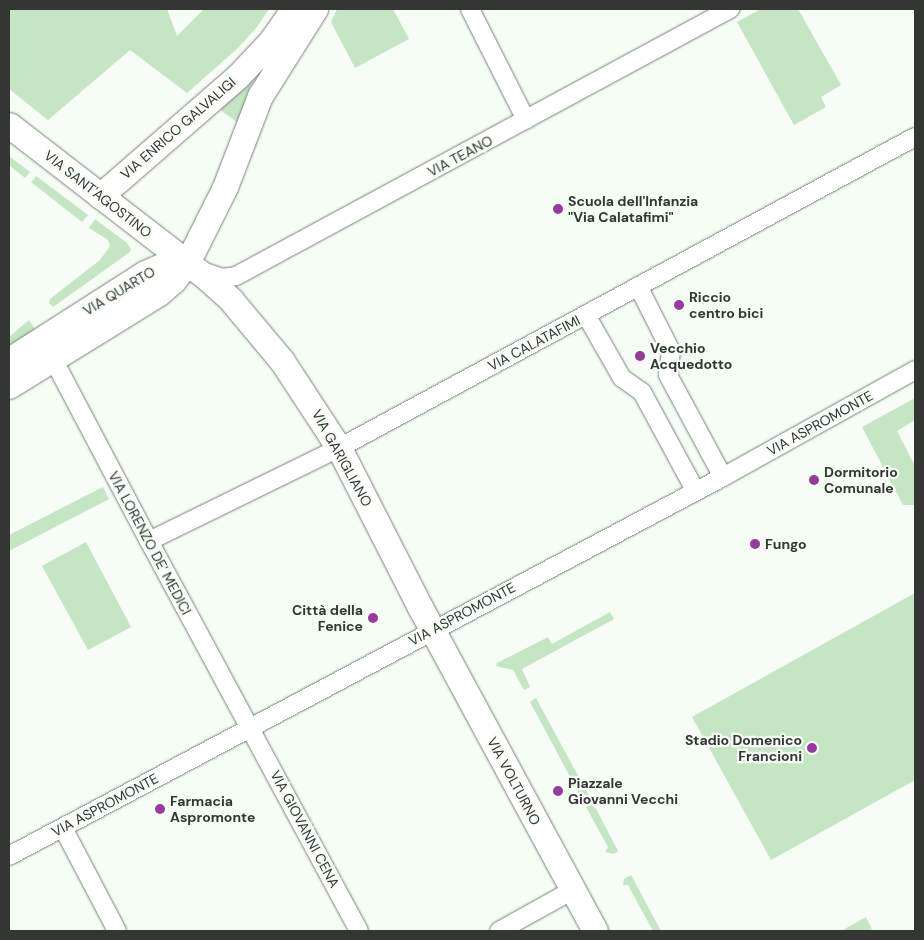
<!DOCTYPE html>
<html>
<head>
<meta charset="utf-8">
<style>
	body { margin:0 }
	#map { position:relative; width:924px; height:940px; overflow:hidden; background:#f5fdf5; font-family:"DM Sans",sans-serif }
	div>[style] { position:absolute }
	.green>* { inset:0; background:#c5e5c4 }
	.roads { filter:drop-shadow(0 0 1px #798079) drop-shadow(0 0 1px #798079) }
	.street>* { height:18px; margin:-9px; padding:0 9px; transform-origin:9px; border-radius:9px; background:#fff }
	.secondary>* { height:25px; margin:-12.5px; padding:0 12.5px; transform-origin:12.5px; border-radius:12.5px; background:#fff }
	.dots>* { width:14px; height:14px; translate:-50% -50%; box-sizing:border-box; border:2px solid #f5fdf5; border-radius:50% }
	span { translate:-50% -50%; white-space:nowrap; text-align:center; line-height:1.15; -webkit-text-stroke:4.5px #f5fdf5; paint-order:stroke }
	.street-label { font-size:14px; color:#333633 }
	.poi-label { font-size:14px; color:#333633; font-weight:700 }
	.left { translate:0 -50%; text-align:left }
	.right { translate:-100% -50%; text-align:right }
	.frame { position:absolute; inset:0; border:10px solid #333633; pointer-events:none }
</style>
</head>
<body>
<div id="map">
	<div class="green">
		<div style="clip-path:polygon(9px 9px,167px 9px,177px 36px,204px 9px,269px 9px,257px 27px,238px 48px,187px 93px,130px 50px,48px 120px,9px 89px)"></div>
		<div style="clip-path:polygon(337px 9px,393px 9px,409px 39px,355px 68px,331px 22px)"></div>
		<div style="clip-path:polygon(761px 9px,798px 9px,841px 85px,821px 97px,826px 107px,794px 125px,737px 22px)"></div>
		<div style="clip-path:polygon(257px 71px,247px 95px,238px 123px,215px 106px)"></div>
		<div style="clip-path:polygon(9px 156px,30px 172px,25px 178px,9px 165px)"></div>
		<div style="clip-path:polygon(36px 176px,88px 215px,82px 222px,31px 182px)"></div>
		<div style="clip-path:polygon(95px 219px,127px 243px,131px 249px,130px 252px,53px 307px,49px 303px,50px 299px,100px 260px,110px 246px,108px 240px,89px 228px)"></div>
		<div style="clip-path:polygon(29px 320px,35px 329px,9px 347px,9px 337px)"></div>
		<div style="clip-path:polygon(915px 398px,915px 420px,897px 431px,915px 466px,915px 505px,903px 505px,862px 427px)"></div>
		<div style="clip-path:polygon(103px 487px,109px 499px,9px 551px,9px 535px)"></div>
		<div style="clip-path:polygon(86px 542px,131px 627px,88px 650px,42px 566px)"></div>
		<div style="clip-path:polygon(915px 593px,915px 780px,771px 860px,692px 717px)"></div>
		<div style="clip-path:polygon(610px 612px,614px 619px,522px 669px,530px 687px,524px 690px,513px 670px,496px 666px,497px 663px,548px 637px,552px 644px)"></div>
		<div style="clip-path:polygon(536px 698px,590px 798px,583px 801px,530px 702px)"></div>
		<div style="clip-path:polygon(593px 803px,618px 851px,614px 854px,605px 852px,608px 847px,586px 807px)"></div>
		<div style="clip-path:polygon(631px 875px,661px 931px,653px 931px,628px 885px,623px 885px,624px 879px)"></div>
		<div style="clip-path:polygon(866px 917px,872px 929px,866px 931px,841px 931px)"></div>
	</div>
	<div class="roads">
		<div class="street">
			<div style="left:470px;top:9px;width:124px;rotate:63.2deg"></div>
			<div style="left:202px;top:271px;width:21px;rotate:19deg"></div>
			<div style="left:222px;top:278px;width:14px;rotate:-8deg"></div>
			<div style="left:236px;top:276px;width:562px;rotate:-28.39deg"></div>
			<div style="left:638px;top:286px;width:73px;rotate:63.1deg"></div>
			<div style="left:671px;top:351px;width:24px;rotate:97deg"></div>
			<div style="left:668px;top:375px;width:116px;rotate:61.7deg"></div>
			<div style="left:586px;top:315px;width:73px;rotate:60.3deg"></div>
			<div style="left:622px;top:378px;width:24px;rotate:35deg"></div>
			<div style="left:642px;top:392px;width:111px;rotate:61.6deg"></div>
			<div style="left:52px;top:357px;width:208px;rotate:62.2deg"></div>
			<div style="left:149px;top:541px;width:443px;rotate:61.7deg"></div>
			<div style="left:149px;top:541px;width:212px;rotate:-26.1deg"></div>
			<div style="left:339px;top:448px;width:655px;rotate:-28.37deg"></div>
			<div style="left:63px;top:828px;width:116px;rotate:62.3deg"></div>
			<div style="left:9px;top:856px;width:808px;rotate:-27.96deg"></div>
			<div style="left:723px;top:477px;width:220px;rotate:-29.1deg"></div>
			<div style="left:499px;top:931px;width:85px;rotate:-29deg"></div>
		</div>
		<div class="secondary">
			<div style="left:9px;top:125px;width:252px;rotate:37.7deg"></div>
			<div style="left:208px;top:279px;width:31px;rotate:42deg"></div>
			<div style="left:231px;top:300px;width:80px;rotate:50.1deg"></div>
			<div style="left:282px;top:361px;width:104px;rotate:56.8deg"></div>
			<div style="left:339px;top:448px;width:178px;rotate:63deg"></div>
			<div style="left:420px;top:607px;width:368px;rotate:61.6deg"></div>
			<div style="left:100px;top:196px;width:183px;rotate:-41deg"></div>
			<div style="left:238px;top:76px;width:48px;rotate:-46.7deg"></div>
			<div style="left:271px;top:41px;width:39px;rotate:-55deg"></div>
			<div style="left:9px;top:360px;width:161px;rotate:-32.6deg"></div>
			<div style="left:145px;top:273px;width:21px;rotate:-23deg"></div>
			<div style="left:164px;top:265px;width:23px;rotate:-5deg"></div>
			<div style="left:9px;top:386px;width:176px;rotate:-31.8deg"></div>
			<div style="left:159px;top:293px;width:18px;rotate:-41deg"></div>
			<div style="left:173px;top:281px;width:23px;rotate:-52deg"></div>
			<div style="left:187px;top:263px;width:85px;rotate:-63.4deg"></div>
			<div style="left:225px;top:187px;width:97px;rotate:-69deg"></div>
			<div style="left:260px;top:96px;width:103px;rotate:-57.7deg"></div>
		</div>
	</div>
	<div class="dots">
		<div style="left:558px;top:209px;background:#9939a1"></div>
		<div style="left:679px;top:305px;background:#9939a1"></div>
		<div style="left:640px;top:356px;background:#9939a1"></div>
		<div style="left:814px;top:480px;background:#9939a1"></div>
		<div style="left:755px;top:544px;background:#9939a1"></div>
		<div style="left:373px;top:618px;background:#9939a1"></div>
		<div style="left:812px;top:748px;background:#9939a1"></div>
		<div style="left:558px;top:791px;background:#9939a1"></div>
		<div style="left:160px;top:809px;background:#9939a1"></div>
	</div>
	<div class="street-label">
		<span style="left:178px;top:128px;rotate:-41deg">VIA ENRICO GALVALIGI</span>
		<span style="left:460px;top:156px;rotate:-28deg">VIA TEANO</span>
		<span style="left:98px;top:194px;rotate:38deg">VIA SANT'AGOSTINO</span>
		<span style="left:119px;top:291px;rotate:-31deg">VIA QUARTO</span>
		<span style="left:534px;top:343px;rotate:-28deg">VIA CALATAFIMI</span>
		<span style="left:820px;top:423px;rotate:-29deg">VIA ASPROMONTE</span>
		<span style="left:342px;top:458px;rotate:61deg">VIA GARIGLIANO</span>
		<span style="left:150px;top:543px;rotate:62deg">VIA LORENZO DE' MEDICI</span>
		<span style="left:462px;top:614px;rotate:-28deg">VIA ASPROMONTE</span>
		<span style="left:514px;top:781px;rotate:62deg">VIA VOLTURNO</span>
		<span style="left:105px;top:805px;rotate:-28deg">VIA ASPROMONTE</span>
		<span style="left:305px;top:829px;rotate:62deg">VIA GIOVANNI CENA</span>
	</div>
	<div class="poi-label">
		<span class="left" style="left:568px;top:209px">Scuola dell'Infanzia<br>"Via Calatafimi"</span>
		<span class="left" style="left:689px;top:305px">Riccio<br>centro bici</span>
		<span class="left" style="left:650px;top:356px">Vecchio<br>Acquedotto</span>
		<span class="left" style="left:824px;top:480px">Dormitorio<br>Comunale</span>
		<span class="left" style="left:765px;top:544px">Fungo</span>
		<span class="right" style="left:363px;top:618px">Città della<br>Fenice</span>
		<span class="right" style="left:802px;top:748px">Stadio Domenico<br>Francioni</span>
		<span class="left" style="left:568px;top:791px">Piazzale<br>Giovanni Vecchi</span>
		<span class="left" style="left:170px;top:809px">Farmacia<br>Aspromonte</span>
	</div>
	<div class="frame"></div>
</div>
</body>
</html>
